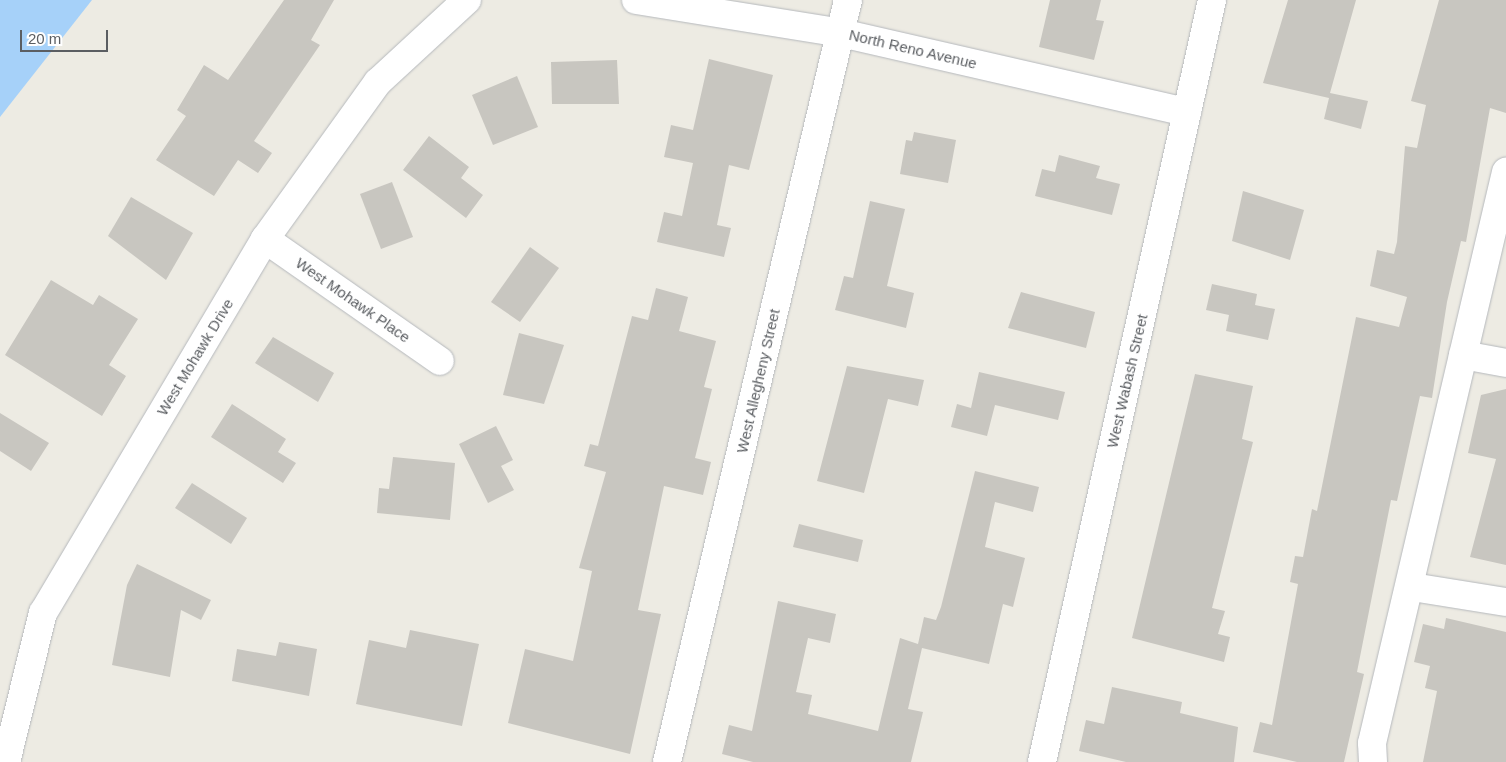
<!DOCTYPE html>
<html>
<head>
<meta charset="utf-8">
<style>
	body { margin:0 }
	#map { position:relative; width:1506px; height:762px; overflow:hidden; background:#edebe3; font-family:Helvetica,sans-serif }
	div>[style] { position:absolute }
	.water>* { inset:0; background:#a6d1f9 }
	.building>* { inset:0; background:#c8c6c0 }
	.roads { filter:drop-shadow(0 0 1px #b5b8bc) drop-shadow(0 0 1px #b5b8bc) }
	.minor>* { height:28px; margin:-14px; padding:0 14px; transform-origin:14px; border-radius:14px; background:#fff }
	span { translate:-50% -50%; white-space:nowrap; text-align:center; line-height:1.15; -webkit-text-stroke:4px #fff; paint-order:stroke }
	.street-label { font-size:15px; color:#5b5e62 }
	.scale { position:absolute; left:20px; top:30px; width:88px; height:22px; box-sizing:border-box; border:2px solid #5b5e62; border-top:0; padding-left:6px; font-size:15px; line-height:18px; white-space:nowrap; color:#5b5e62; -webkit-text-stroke:4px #fff; paint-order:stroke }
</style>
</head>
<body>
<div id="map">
	<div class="water">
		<div style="clip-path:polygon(0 0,92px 0,0 117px)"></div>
	</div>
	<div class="building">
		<div style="clip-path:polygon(284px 0,334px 0,311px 40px,320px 45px,254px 141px,272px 153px,258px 173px,238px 160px,214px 196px,156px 160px,186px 116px,177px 110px,204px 65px,228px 80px)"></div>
		<div style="clip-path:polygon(1050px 0,1101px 0,1096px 20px,1104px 21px,1094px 60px,1039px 47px)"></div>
		<div style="clip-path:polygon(1288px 0,1356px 0,1330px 93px,1368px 101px,1361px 129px,1324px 119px,1329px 98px,1263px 83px)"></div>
		<div style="clip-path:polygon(1439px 0,1506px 0,1506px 113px,1490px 108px,1466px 242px,1461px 241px,1447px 302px,1432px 398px,1420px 396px,1397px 501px,1391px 500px,1357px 672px,1364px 674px,1344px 762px,1297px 762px,1253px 752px,1260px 722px,1272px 725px,1298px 584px,1290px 582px,1295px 556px,1303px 557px,1312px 509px,1317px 511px,1356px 317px,1399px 327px,1407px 297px,1370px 286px,1377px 250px,1394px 254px,1397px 242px,1405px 146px,1417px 148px,1426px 105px,1411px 101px)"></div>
		<div style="clip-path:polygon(709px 59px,773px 75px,749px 170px,729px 165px,717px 225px,731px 228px,724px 257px,657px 242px,664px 212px,682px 216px,693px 163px,664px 157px,671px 125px,693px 130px)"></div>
		<div style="clip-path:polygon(617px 60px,619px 104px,552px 104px,551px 62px)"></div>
		<div style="clip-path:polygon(517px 76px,538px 127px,493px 145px,472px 95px)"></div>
		<div style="clip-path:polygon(914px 132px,956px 140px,948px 183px,900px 174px,906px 140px,912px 141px)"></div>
		<div style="clip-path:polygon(429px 136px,469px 167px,461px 178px,483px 195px,466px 218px,403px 170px)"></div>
		<div style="clip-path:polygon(1059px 155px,1100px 166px,1096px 178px,1120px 184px,1112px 215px,1035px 196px,1042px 169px,1055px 172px)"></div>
		<div style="clip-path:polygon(392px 182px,413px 237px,381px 249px,360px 194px)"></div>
		<div style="clip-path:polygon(1243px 191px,1304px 210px,1290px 260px,1232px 241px)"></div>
		<div style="clip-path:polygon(131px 197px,193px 233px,166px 280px,108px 236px)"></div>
		<div style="clip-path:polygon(870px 201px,905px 209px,887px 286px,914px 293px,906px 328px,835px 310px,844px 276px,853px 278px)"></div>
		<div style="clip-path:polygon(530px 247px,559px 268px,520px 322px,491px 302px)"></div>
		<div style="clip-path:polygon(51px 280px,93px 305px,99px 295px,138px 319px,109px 365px,126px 376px,102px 416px,5px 355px)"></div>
		<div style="clip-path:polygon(1212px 284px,1257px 294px,1255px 305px,1275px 309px,1268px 340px,1226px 331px,1229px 315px,1206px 310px)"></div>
		<div style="clip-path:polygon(656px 288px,688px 297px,679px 331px,716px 341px,704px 387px,712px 389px,695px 458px,711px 462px,703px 495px,664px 486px,638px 610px,661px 614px,630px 754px,508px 723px,525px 649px,573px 661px,592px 571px,579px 568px,606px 472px,584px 466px,590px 444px,598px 446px,632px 316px,648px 320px)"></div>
		<div style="clip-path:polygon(1021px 292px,1095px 312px,1086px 348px,1008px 328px)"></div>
		<div style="clip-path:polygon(519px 333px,564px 345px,544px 404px,503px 395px)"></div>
		<div style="clip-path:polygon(273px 337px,334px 373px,318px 402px,255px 363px)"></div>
		<div style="clip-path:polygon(847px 366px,924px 380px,918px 406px,888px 399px,864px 493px,817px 481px)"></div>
		<div style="clip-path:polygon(979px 372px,1065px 392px,1058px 420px,995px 405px,987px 436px,951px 427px,957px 404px,971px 408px)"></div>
		<div style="clip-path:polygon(1195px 374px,1253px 386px,1242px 439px,1253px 442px,1212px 608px,1225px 611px,1218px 634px,1230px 637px,1224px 662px,1132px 638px)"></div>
		<div style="clip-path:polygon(1506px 389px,1506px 565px,1470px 557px,1496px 459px,1468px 453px,1481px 395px)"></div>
		<div style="clip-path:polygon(232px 404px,286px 439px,278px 452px,296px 463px,283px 483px,211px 437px)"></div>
		<div style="clip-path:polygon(0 413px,49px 443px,31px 471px,0 451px)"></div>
		<div style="clip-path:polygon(496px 426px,513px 460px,501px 466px,514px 490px,488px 503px,459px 444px)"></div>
		<div style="clip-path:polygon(393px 457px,455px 463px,450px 520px,377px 513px,379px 488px,389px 489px)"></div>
		<div style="clip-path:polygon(975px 471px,1039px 487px,1033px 512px,995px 502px,985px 547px,1025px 558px,1013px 607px,1003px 604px,989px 664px,922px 648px,908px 709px,923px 712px,911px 762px,753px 762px,722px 754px,729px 725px,752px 731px,778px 601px,836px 614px,830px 643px,808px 638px,796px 692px,812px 695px,808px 714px,878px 731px,900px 638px,918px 644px,924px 617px,936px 620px,941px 607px)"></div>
		<div style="clip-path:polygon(192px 483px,247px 518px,231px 544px,175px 508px)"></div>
		<div style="clip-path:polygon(799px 524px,863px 540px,858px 562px,793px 547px)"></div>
		<div style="clip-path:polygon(137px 564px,211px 600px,201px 620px,181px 610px,170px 677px,112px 665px,127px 585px)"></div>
		<div style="clip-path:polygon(1446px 618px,1506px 632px,1506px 762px,1423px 762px,1437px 691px,1425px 688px,1430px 666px,1414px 662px,1423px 624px,1444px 629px)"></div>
		<div style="clip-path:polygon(410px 630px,479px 644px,462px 726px,356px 704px,369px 640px,406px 648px)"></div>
		<div style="clip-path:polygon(279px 642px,317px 649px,309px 696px,232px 681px,237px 649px,276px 656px)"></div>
		<div style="clip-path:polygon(1112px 687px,1182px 702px,1180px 713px,1238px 727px,1234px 762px,1126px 762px,1079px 751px,1086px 720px,1104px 724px)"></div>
	</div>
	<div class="roads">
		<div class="minor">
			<div style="left:636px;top:0;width:208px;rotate:9.1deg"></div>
			<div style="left:841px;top:33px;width:355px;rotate:12.9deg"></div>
			<div style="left:265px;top:239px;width:213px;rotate:34.9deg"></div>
			<div style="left:1463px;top:355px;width:44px;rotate:10.5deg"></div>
			<div style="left:1412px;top:587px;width:95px;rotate:9.1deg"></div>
			<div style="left:6px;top:762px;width:154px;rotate:-76.1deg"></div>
			<div style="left:43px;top:613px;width:435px;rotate:-59.3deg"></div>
			<div style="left:265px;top:239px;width:193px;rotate:-54.3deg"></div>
			<div style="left:378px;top:82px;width:121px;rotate:-42.7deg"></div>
			<div style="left:667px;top:762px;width:783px;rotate:-76.64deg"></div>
			<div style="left:1042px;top:762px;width:781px;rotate:-77.42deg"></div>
			<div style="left:1373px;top:762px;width:19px;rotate:-93deg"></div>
			<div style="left:1372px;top:743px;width:587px;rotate:-76.79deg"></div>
		</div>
	</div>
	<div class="street-label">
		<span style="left:913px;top:49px;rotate:13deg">North Reno Avenue</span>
		<span style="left:353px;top:300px;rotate:35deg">West Mohawk Place</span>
		<span style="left:195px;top:357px;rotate:-59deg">West Mohawk Drive</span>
		<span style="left:758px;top:381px;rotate:-77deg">West Allegheny Street</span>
		<span style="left:1127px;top:381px;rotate:-77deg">West Wabash Street</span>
	</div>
	<div class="scale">20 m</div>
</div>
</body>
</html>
